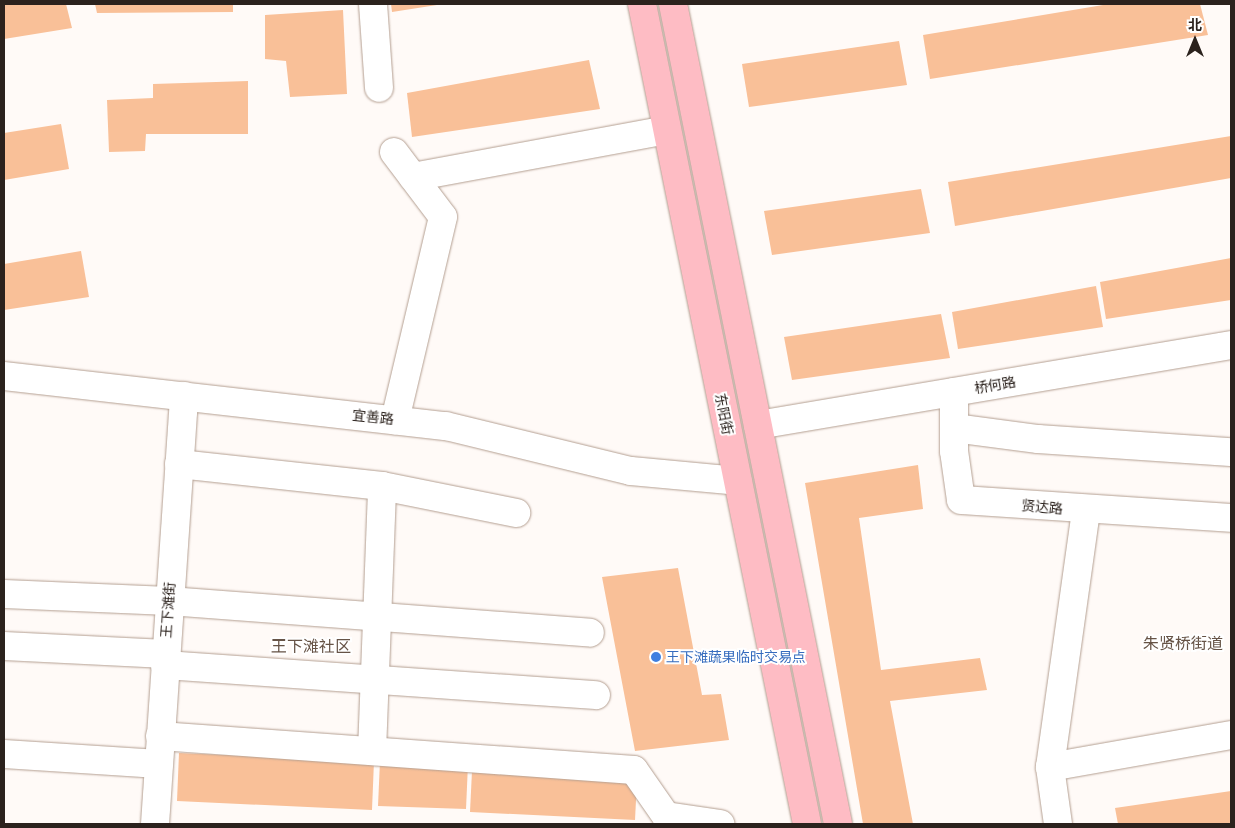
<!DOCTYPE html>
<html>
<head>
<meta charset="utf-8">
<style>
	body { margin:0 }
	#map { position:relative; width:1235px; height:828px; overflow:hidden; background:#fffaf7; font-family:Inter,"Noto Sans SC",sans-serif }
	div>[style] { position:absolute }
	.building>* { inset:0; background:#f9c098 }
	.roads { filter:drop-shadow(0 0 1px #b49f91) drop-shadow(0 0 1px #b49f91) }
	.minor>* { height:28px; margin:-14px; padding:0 14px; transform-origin:14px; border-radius:14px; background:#fff }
	.major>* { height:28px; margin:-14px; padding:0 14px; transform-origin:14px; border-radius:14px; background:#febcc4 }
	.dots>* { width:14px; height:14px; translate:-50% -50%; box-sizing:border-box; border:2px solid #fff; border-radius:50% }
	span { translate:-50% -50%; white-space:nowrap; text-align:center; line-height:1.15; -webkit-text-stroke:4px #fff; paint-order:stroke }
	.street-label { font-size:14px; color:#2b221d }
	.shop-label { font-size:14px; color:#366cbe }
	.left { translate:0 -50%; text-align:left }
	.quarter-label { font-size:16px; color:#665346 }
	.frame { position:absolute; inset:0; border:5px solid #2b221d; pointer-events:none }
	.north { position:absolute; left:1170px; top:15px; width:50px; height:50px; -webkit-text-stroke:4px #fff; paint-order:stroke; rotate:0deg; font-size:14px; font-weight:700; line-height:20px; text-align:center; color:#2b221d }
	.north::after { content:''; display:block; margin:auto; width:18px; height:22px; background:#2b221d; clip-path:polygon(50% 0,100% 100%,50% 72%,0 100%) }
</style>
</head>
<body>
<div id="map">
	<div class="building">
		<div style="clip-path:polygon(4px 4px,66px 4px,72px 28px,4px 39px)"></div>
		<div style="clip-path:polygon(95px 4px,233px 4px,233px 12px,97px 13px)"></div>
		<div style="clip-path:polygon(391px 4px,437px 4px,437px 5px,392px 12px)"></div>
		<div style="clip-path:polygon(1109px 4px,1200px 4px,1208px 35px,930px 79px,923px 35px)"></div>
		<div style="clip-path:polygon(343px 10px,347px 94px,290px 97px,286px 61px,265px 59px,265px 15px)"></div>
		<div style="clip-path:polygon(899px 41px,907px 85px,749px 107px,742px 64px)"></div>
		<div style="clip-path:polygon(589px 60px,600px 109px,412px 137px,407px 93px)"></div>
		<div style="clip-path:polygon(248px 81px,248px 134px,146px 134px,145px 151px,109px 152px,107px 100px,153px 98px,153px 84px)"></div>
		<div style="clip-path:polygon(61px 124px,69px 169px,4px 180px,4px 133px)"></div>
		<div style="clip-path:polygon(1231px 136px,1231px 178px,955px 226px,948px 182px)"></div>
		<div style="clip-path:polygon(921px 189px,930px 233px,772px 255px,764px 211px)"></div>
		<div style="clip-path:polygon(81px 251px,89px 297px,4px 310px,4px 264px)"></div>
		<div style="clip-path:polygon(1231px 258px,1231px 300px,1106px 319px,1100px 282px)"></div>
		<div style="clip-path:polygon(1096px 286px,1103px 327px,958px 349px,952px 312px)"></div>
		<div style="clip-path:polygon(941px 314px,950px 358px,792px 380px,784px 337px)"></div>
		<div style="clip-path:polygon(918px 465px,923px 509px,859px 518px,881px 670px,980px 658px,987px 690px,890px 701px,913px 824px,863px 824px,805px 483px)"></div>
		<div style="clip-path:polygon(678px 568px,702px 695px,721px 694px,729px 740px,635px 751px,602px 577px)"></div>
		<div style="clip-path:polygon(179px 753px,374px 761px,372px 810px,177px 801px)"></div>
		<div style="clip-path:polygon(380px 761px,468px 764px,466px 809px,378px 806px)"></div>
		<div style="clip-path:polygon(472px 771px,637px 780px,635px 820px,470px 812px)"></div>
		<div style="clip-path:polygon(1231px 791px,1231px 824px,1118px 824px,1115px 808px)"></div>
	</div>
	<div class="roads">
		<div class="minor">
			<div style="left:373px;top:4px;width:84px;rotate:85.9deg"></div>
			<div style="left:394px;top:152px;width:81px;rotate:53deg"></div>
			<div style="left:443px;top:217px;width:209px;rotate:103.3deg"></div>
			<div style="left:413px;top:177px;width:258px;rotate:-10.5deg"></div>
			<div style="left:4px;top:376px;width:445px;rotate:6.5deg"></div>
			<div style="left:446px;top:426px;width:190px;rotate:13.7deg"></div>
			<div style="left:631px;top:471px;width:107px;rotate:5.3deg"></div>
			<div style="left:954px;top:392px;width:59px;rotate:90deg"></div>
			<div style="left:954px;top:451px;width:49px;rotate:81.9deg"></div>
			<div style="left:961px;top:500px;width:271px;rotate:3.8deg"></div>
			<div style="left:758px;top:425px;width:480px;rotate:-9.6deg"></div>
			<div style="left:954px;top:428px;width:85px;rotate:7.5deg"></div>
			<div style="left:1038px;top:439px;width:193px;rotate:3.9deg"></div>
			<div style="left:179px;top:464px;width:204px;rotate:6.2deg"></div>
			<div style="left:382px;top:486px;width:137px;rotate:11.4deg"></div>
			<div style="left:4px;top:594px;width:165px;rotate:2.4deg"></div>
			<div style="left:169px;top:601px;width:422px;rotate:4.3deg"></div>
			<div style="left:4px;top:646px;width:162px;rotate:2.8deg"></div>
			<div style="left:165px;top:665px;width:432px;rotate:4deg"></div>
			<div style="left:160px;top:736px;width:475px;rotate:4.1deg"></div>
			<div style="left:634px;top:770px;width:56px;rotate:55.2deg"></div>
			<div style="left:666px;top:816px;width:55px;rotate:8.4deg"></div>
			<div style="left:372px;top:751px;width:265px;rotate:-87.8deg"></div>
			<div style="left:4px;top:754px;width:155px;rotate:3.7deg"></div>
			<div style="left:1050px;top:767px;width:184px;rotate:-10deg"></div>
			<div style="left:155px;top:824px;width:429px;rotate:-86.1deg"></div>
			<div style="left:1058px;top:824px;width:58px;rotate:-98deg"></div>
			<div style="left:1050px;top:767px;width:260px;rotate:-82deg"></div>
		</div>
		<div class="major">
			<div style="left:642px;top:4px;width:836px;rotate:78.62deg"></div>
			<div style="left:673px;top:4px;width:836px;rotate:78.62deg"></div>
		</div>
	</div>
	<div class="dots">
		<div style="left:656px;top:657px;background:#3f7fe0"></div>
	</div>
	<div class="street-label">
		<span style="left:995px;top:385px;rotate:-10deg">桥何路</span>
		<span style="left:724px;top:414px;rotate:79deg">东阳街</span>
		<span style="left:373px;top:417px;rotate:6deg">宜善路</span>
		<span style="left:1042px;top:507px;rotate:5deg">贤达路</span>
		<span style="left:168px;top:610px;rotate:-86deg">王下滩街</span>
	</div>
	<div class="shop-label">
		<span class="left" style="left:666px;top:657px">王下滩蔬果临时交易点</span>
	</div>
	<div class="quarter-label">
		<span style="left:1183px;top:643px">朱贤桥街道</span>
		<span style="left:311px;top:646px">王下滩社区</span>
	</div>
	<div class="frame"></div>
	<div class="north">北</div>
</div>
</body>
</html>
